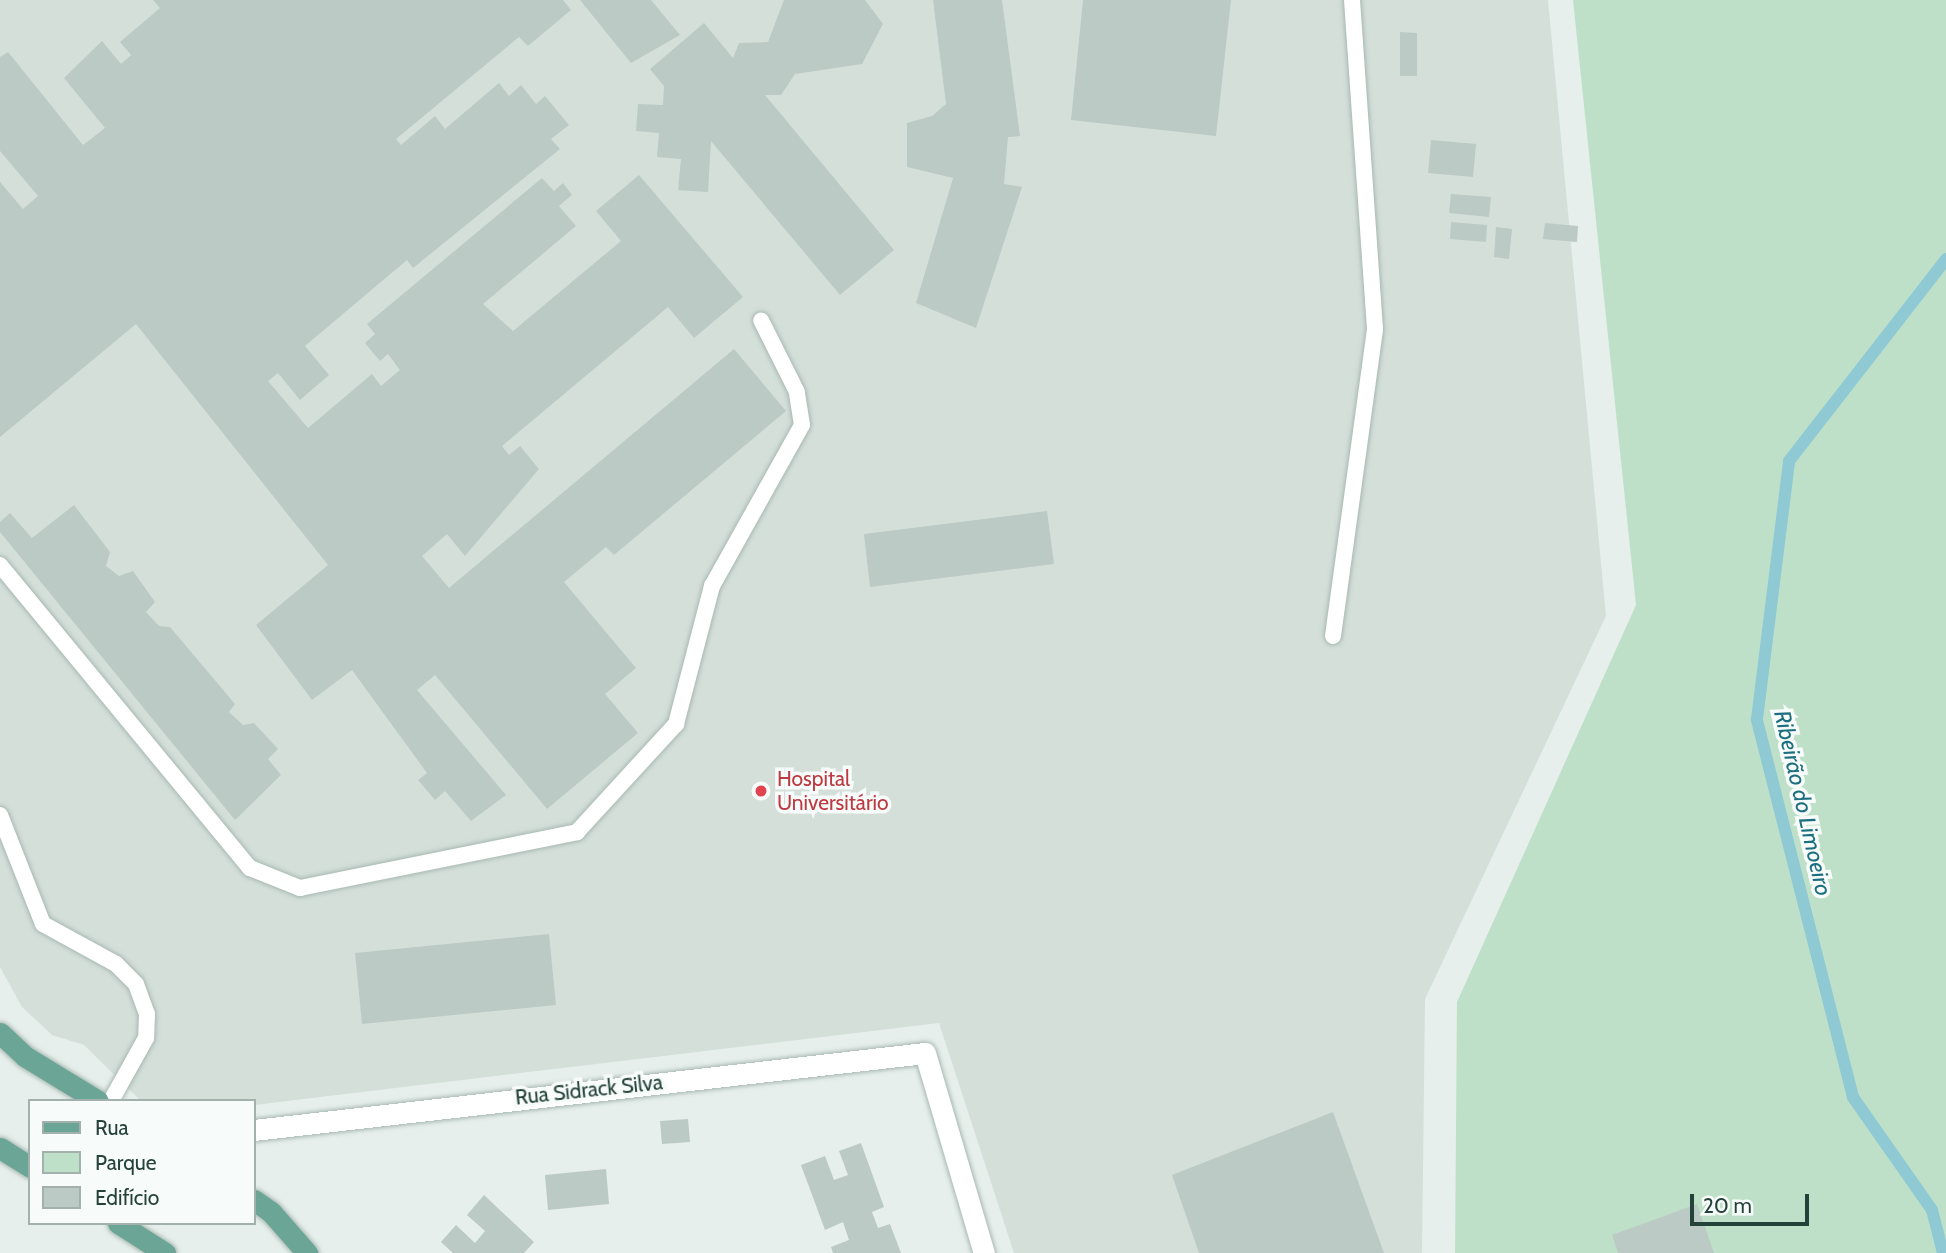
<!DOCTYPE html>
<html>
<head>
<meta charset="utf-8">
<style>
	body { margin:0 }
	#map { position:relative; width:1946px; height:1253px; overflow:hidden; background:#e6efeb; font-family:Cabin,sans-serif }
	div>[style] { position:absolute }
	.built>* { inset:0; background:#d4dfda }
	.green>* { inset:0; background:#bfe0c8 }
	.stream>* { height:12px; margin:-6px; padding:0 6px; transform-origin:6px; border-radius:6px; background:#8ec9d4 }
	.building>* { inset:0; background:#bbcac4 }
	.roads { filter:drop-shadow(0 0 2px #a8b8b2) drop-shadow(0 0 2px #a8b8b2) }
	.lane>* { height:16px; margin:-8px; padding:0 8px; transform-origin:8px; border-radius:8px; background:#fff }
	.street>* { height:21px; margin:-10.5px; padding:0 10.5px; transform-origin:10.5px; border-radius:10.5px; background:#fff }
	.primary>* { height:21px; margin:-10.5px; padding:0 10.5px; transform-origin:10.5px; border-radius:10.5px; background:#6aa596 }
	.dots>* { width:19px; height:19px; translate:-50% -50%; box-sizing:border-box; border:4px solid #f7fbf9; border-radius:50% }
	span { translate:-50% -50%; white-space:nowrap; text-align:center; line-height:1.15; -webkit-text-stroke:7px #f7fbf9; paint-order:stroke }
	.health-label { font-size:21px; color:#be3a42 }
	.left { translate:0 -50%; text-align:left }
	.street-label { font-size:21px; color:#24423a }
	.water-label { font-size:23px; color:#1c6f80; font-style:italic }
	.legend { position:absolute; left:28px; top:1099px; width:228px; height:126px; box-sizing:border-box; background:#f7fbf9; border:2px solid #a3b1ad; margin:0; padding:9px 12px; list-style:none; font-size:21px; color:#24423a }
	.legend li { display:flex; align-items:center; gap:14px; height:35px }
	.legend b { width:35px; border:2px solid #a3b1ad }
	.scale { position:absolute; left:1690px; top:1194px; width:119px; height:32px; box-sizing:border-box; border:4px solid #24423a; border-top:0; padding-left:9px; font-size:21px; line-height:24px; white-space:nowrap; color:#24423a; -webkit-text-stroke:5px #f7fbf9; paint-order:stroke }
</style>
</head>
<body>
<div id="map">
	<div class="built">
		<div style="clip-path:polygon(0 0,1548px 0,1606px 616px,1425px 999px,1422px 1253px,1014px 1253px,939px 1023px,254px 1105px,141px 1101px,84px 1045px,52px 1035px,22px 1007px,0 967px)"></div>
	</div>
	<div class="green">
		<div style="clip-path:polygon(1573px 0,1946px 0,1946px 1253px,1455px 1253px,1457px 1002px,1636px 605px)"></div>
	</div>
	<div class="stream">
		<div style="left:1943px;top:1253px;width:44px;rotate:-104.3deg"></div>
		<div style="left:1932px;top:1210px;width:138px;rotate:-125deg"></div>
		<div style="left:1853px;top:1097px;width:390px;rotate:-104.3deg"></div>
		<div style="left:1757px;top:719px;width:260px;rotate:-82.9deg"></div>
		<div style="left:1789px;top:461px;width:256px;rotate:-52.1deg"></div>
	</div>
	<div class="building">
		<div style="clip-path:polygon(153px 0,563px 0,571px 10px,528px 46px,519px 37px,396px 139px,401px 145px,435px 116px,445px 129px,499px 83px,509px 96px,521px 85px,536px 104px,545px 96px,569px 125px,551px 139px,560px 149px,413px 268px,407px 260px,305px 346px,329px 375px,300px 400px,278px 373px,268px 381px,308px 428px,372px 374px,381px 386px,400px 370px,388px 354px,380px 361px,365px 343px,375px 334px,367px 324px,542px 178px,554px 191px,563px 183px,572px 195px,559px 206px,576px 226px,483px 304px,513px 331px,621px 241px,596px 211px,639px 175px,743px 297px,694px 338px,668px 307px,502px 446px,509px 455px,520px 446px,539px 469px,465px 556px,447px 534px,422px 556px,449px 588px,734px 349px,786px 411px,614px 555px,606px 547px,564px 582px,636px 668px,605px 694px,638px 733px,547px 809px,435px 675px,417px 690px,506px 795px,471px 821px,445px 791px,435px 800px,418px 780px,427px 773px,352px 670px,312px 700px,256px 625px,328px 565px,136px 324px,0 437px,0 182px,23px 209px,38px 196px,0 151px,0 57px,8px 52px,83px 145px,105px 128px,64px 78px,102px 41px,121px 64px,131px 55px,120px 42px,160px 8px)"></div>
		<div style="clip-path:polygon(580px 0,651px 0,680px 35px,631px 63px)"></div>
		<div style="clip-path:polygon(784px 0,865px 0,883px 24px,862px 64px,795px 74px,781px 95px,765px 95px,894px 250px,840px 295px,711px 141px,708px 192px,678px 190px,681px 159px,657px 157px,659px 133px,636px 131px,638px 104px,663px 105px,664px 86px,650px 69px,704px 23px,733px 58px,739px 43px,768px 42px)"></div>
		<div style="clip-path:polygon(933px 0,1002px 0,1020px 136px,1008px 137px,1004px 184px,1022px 187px,976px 328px,916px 303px,953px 178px,907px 167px,907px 123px,932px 116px,946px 104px)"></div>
		<div style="clip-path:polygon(1083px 0,1231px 0,1216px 136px,1071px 120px)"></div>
		<div style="clip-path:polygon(1400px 32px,1417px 33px,1417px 76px,1400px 76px)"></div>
		<div style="clip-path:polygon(1431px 140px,1476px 144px,1473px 177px,1428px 173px)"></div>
		<div style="clip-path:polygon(1451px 194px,1491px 197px,1489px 217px,1449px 213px)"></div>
		<div style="clip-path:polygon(1451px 222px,1487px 225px,1486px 242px,1450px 239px)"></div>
		<div style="clip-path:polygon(1545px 223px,1578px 226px,1577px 242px,1543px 239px)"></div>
		<div style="clip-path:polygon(1496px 227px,1512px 229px,1509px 259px,1494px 257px)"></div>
		<div style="clip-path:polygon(74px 505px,110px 552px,106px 566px,119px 576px,133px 571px,155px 602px,146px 612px,159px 626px,170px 627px,235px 704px,229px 712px,243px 725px,254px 723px,278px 749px,268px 759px,281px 775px,235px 820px,0 532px,0 522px,10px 513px,32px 538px)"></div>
		<div style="clip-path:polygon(1047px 511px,1054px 564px,870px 587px,864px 534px)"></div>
		<div style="clip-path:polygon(549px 934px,556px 1005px,362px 1024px,355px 953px)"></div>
		<div style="clip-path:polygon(1333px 1112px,1384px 1253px,1199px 1253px,1172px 1175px)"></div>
		<div style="clip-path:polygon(688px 1119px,690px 1142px,662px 1144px,660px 1121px)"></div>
		<div style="clip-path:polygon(861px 1143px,884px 1207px,872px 1212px,878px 1228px,890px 1224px,901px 1253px,833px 1253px,831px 1247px,849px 1240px,843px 1222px,825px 1230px,801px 1165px,825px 1156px,834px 1180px,848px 1175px,839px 1151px)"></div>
		<div style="clip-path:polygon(606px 1169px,609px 1204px,548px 1210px,545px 1175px)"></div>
		<div style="clip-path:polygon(484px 1195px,534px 1242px,524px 1253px,453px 1253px,441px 1242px,456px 1225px,475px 1243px,485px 1231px,467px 1215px)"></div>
		<div style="clip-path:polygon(1697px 1204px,1714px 1253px,1618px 1253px,1612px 1235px)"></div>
	</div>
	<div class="roads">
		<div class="lane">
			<div style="left:0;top:565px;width:393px;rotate:50.5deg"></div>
			<div style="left:250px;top:868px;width:54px;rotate:21.8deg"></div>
			<div style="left:300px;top:888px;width:283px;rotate:-11.4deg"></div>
			<div style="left:577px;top:832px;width:147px;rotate:-47.5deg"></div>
			<div style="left:676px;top:724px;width:143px;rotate:-75.4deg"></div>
			<div style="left:712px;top:586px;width:184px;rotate:-60.8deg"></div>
			<div style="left:802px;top:425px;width:33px;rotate:-99deg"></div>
			<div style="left:797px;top:392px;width:80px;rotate:-116.6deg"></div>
			<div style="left:1333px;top:636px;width:310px;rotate:-82.2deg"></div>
			<div style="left:1375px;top:329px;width:330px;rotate:-94deg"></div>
			<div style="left:0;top:815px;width:117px;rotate:68.5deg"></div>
			<div style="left:43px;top:924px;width:83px;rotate:28.7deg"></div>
			<div style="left:116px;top:964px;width:28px;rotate:45deg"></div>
			<div style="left:136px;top:984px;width:32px;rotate:70deg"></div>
			<div style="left:147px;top:1014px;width:24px;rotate:92deg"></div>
			<div style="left:146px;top:1038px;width:72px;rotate:119.1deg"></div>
		</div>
		<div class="street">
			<div style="left:254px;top:1130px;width:675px;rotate:-6.55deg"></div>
			<div style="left:925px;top:1053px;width:209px;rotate:73.6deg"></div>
		</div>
		<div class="primary">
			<div style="left:0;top:1033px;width:35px;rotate:43deg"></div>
			<div style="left:26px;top:1057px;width:84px;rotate:31.4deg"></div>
			<div style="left:0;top:1148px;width:36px;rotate:32deg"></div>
			<div style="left:254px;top:1200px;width:21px;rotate:35deg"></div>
			<div style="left:271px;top:1212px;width:55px;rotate:48.7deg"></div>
			<div style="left:118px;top:1223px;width:56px;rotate:32.6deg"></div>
		</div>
	</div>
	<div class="dots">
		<div style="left:761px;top:791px;background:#e0444e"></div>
	</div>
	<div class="health-label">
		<span class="left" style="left:777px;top:791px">Hospital<br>Universitário</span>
	</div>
	<div class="street-label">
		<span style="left:589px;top:1090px;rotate:-6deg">Rua Sidrack Silva</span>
	</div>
	<div class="water-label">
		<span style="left:1803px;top:803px;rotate:77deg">Ribeirão do Limoeiro</span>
	</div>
	<ul class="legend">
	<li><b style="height:9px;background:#6aa596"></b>Rua</li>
	<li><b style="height:19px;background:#bfe0c8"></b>Parque</li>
	<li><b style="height:19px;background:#bbcac4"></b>Edifício</li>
	</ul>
	<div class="scale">20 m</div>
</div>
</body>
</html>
